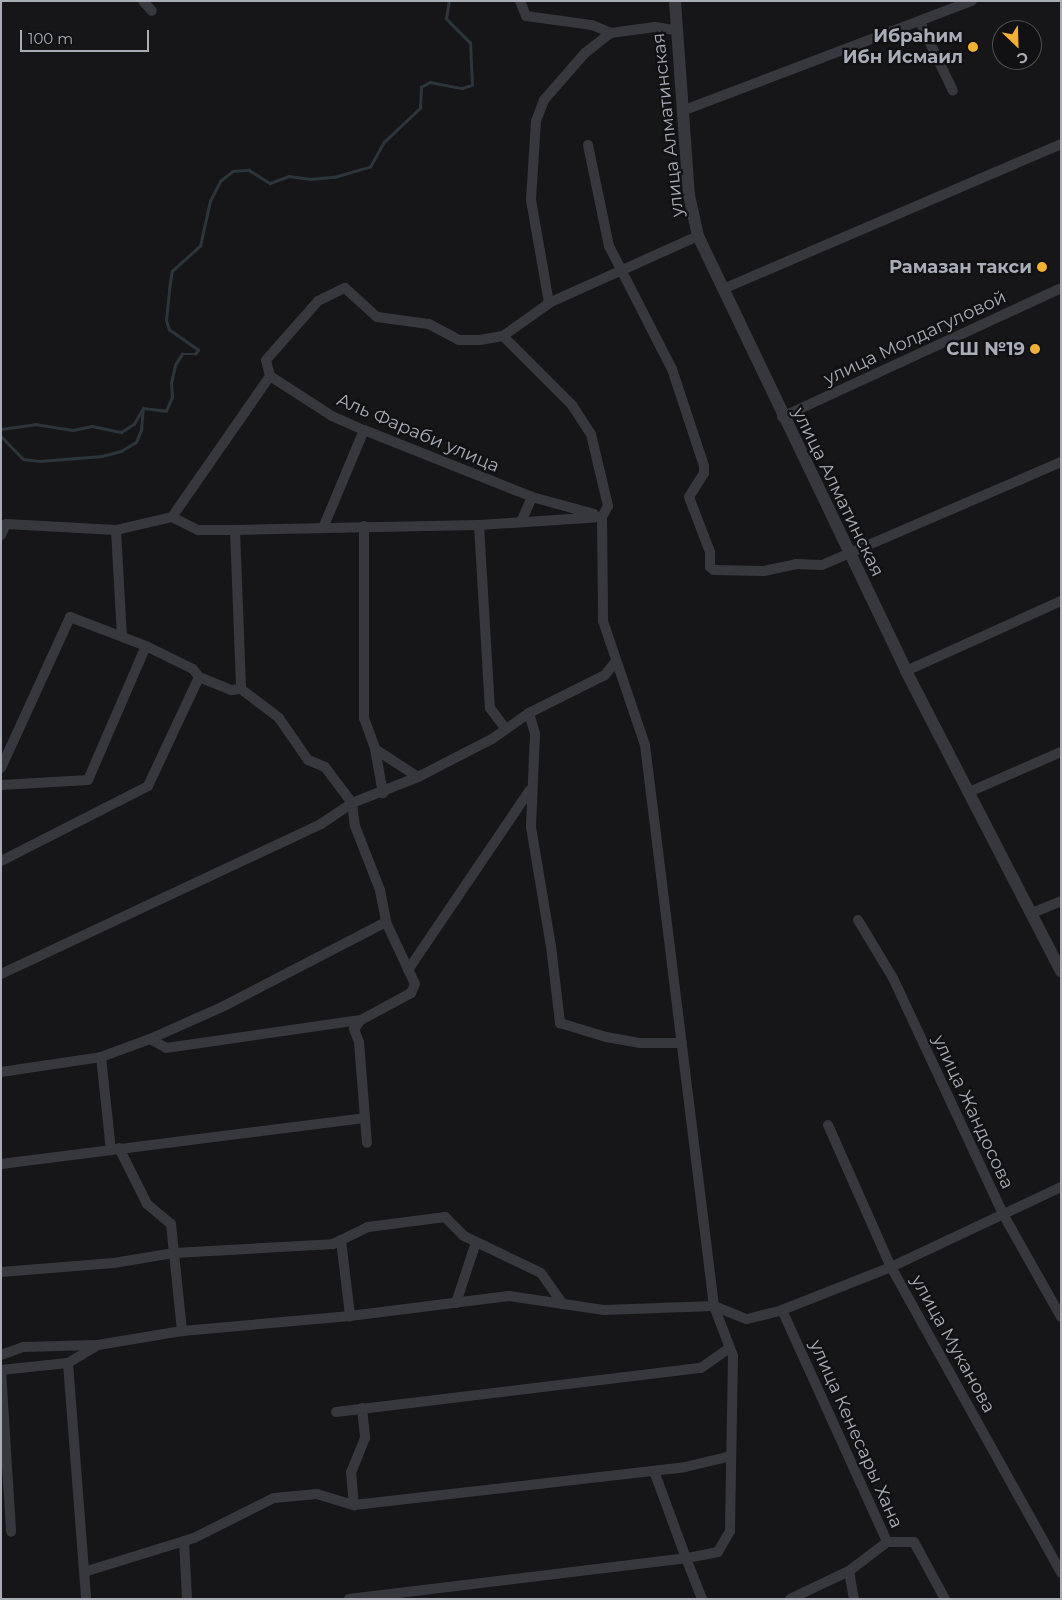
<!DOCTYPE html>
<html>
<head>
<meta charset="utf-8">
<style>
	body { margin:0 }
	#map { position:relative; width:1062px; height:1600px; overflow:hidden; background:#161618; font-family:Montserrat,sans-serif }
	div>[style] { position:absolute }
	.stream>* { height:2.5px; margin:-1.25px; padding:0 1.25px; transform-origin:1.25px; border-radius:1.25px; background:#2c353c }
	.minor>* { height:10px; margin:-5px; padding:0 5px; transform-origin:5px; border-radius:5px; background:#37383d }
	.tertiary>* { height:12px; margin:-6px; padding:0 6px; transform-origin:6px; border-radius:6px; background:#37383d }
	.dots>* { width:14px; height:14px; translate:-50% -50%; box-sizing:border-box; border:2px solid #111113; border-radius:50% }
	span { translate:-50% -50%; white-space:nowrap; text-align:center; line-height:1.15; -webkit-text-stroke:4.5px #111113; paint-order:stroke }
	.poi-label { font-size:18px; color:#a8adb8; font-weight:700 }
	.right { translate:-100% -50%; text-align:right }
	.street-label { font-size:18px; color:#a8adb8 }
	.frame { position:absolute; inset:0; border:2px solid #a8adb8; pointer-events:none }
	.north { position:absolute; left:992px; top:20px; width:50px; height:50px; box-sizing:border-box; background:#111113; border:1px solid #4d4f55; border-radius:50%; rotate:156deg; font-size:14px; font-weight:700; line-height:20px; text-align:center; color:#a8adb8 }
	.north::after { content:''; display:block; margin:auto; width:18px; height:22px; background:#f2b134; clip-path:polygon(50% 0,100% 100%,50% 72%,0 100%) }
	.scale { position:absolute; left:20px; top:30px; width:129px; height:22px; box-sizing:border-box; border:2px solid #a8adb8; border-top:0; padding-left:6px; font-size:15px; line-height:18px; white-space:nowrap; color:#a8adb8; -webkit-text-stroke:4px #111113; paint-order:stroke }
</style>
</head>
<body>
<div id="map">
	<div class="stream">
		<div style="left:1px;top:429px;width:34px;rotate:-8deg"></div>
		<div style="left:35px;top:424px;width:38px;rotate:9deg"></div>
		<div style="left:73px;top:430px;width:19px;rotate:-12deg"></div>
		<div style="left:92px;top:426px;width:30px;rotate:12deg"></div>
		<div style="left:121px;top:432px;width:15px;rotate:-32deg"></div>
		<div style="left:134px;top:424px;width:16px;rotate:-60deg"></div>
		<div style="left:1px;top:436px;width:32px;rotate:46deg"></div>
		<div style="left:23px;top:459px;width:17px;rotate:7deg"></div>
		<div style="left:40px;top:461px;width:62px;rotate:-4.6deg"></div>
		<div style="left:102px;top:456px;width:20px;rotate:-15deg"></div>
		<div style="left:121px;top:451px;width:17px;rotate:-31deg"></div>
		<div style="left:136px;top:442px;width:13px;rotate:-67deg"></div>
		<div style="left:141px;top:430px;width:22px;rotate:-85deg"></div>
		<div style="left:143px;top:408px;width:23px;rotate:7deg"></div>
		<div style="left:166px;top:411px;width:15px;rotate:-67deg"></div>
		<div style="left:172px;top:397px;width:14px;rotate:-94deg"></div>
		<div style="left:171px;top:383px;width:18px;rotate:-77deg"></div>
		<div style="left:175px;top:365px;width:13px;rotate:-58deg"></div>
		<div style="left:182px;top:354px;width:13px"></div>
		<div style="left:195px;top:354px;width:5px;rotate:-53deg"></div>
		<div style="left:198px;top:350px;width:35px;rotate:-145deg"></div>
		<div style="left:169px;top:330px;width:10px;rotate:-107deg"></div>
		<div style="left:166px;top:320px;width:31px;rotate:-84deg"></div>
		<div style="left:169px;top:289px;width:18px;rotate:-81deg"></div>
		<div style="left:172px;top:271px;width:38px;rotate:-42deg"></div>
		<div style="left:200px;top:246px;width:46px;rotate:-77.5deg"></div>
		<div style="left:210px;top:201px;width:22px;rotate:-63deg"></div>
		<div style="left:220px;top:181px;width:16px;rotate:-38deg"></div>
		<div style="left:233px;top:171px;width:16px;rotate:-4deg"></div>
		<div style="left:249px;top:170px;width:25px;rotate:32deg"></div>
		<div style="left:270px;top:183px;width:20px;rotate:-20deg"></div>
		<div style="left:289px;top:176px;width:21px;rotate:8deg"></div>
		<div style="left:310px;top:179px;width:24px;rotate:-5deg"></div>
		<div style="left:334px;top:177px;width:37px;rotate:-16deg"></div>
		<div style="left:370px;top:167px;width:29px;rotate:-61deg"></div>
		<div style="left:384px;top:142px;width:50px;rotate:-43.4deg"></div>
		<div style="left:420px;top:108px;width:21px;rotate:-87deg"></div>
		<div style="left:421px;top:87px;width:10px;rotate:-29deg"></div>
		<div style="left:430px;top:82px;width:33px;rotate:11deg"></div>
		<div style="left:462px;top:88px;width:10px;rotate:-17deg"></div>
		<div style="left:472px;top:85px;width:42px;rotate:-92.7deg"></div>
		<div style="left:470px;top:43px;width:34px;rotate:-135deg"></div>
		<div style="left:446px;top:19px;width:18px;rotate:-81deg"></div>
	</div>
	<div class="minor">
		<div style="left:143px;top:1px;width:13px;rotate:48deg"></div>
		<div style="left:520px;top:1px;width:16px;rotate:68deg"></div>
		<div style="left:526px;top:16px;width:67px;rotate:7.8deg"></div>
		<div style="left:592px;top:25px;width:21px;rotate:23deg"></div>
		<div style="left:920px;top:22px;width:76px;rotate:64.4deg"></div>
		<div style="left:682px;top:111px;width:310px;rotate:-20.8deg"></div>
		<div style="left:588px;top:145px;width:103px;rotate:78.3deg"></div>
		<div style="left:609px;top:246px;width:138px;rotate:62.9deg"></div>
		<div style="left:672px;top:369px;width:102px;rotate:71.7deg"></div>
		<div style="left:704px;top:466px;width:7px;rotate:90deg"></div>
		<div style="left:704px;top:473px;width:28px;rotate:122deg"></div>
		<div style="left:689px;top:497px;width:59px;rotate:69.1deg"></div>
		<div style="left:710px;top:552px;width:15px;rotate:90deg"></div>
		<div style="left:710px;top:567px;width:5px;rotate:37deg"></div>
		<div style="left:714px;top:570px;width:50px;rotate:1.1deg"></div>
		<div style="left:764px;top:571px;width:33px;rotate:-12deg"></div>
		<div style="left:796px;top:564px;width:26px;rotate:2deg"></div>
		<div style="left:822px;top:565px;width:260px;rotate:-23.3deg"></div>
		<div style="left:723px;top:289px;width:368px;rotate:-23.2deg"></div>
		<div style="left:549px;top:303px;width:105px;rotate:-99.9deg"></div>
		<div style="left:531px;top:200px;width:79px;rotate:-86.4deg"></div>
		<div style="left:536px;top:121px;width:22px;rotate:-69deg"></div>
		<div style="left:544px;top:100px;width:62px;rotate:-48.9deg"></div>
		<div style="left:585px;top:53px;width:33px;rotate:-38deg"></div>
		<div style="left:611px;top:33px;width:44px;rotate:-7.8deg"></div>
		<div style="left:655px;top:27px;width:20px;rotate:9deg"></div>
		<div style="left:503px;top:336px;width:98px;rotate:45deg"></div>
		<div style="left:572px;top:405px;width:35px;rotate:57deg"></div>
		<div style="left:591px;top:434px;width:74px;rotate:76.7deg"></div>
		<div style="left:608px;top:506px;width:13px;rotate:119deg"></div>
		<div style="left:602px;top:517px;width:104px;rotate:89.4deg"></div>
		<div style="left:603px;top:621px;width:131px;rotate:71.3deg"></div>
		<div style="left:645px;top:745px;width:565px;rotate:82.99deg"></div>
		<div style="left:714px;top:1306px;width:53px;rotate:69.2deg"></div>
		<div style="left:733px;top:1356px;width:175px;rotate:91deg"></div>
		<div style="left:730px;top:1531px;width:24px;rotate:120deg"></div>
		<div style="left:718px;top:1552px;width:33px;rotate:169deg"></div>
		<div style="left:686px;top:1558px;width:44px;rotate:68.7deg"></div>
		<div style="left:270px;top:376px;width:16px;rotate:-104deg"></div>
		<div style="left:266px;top:360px;width:79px;rotate:-48.6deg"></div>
		<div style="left:318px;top:301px;width:30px;rotate:-26deg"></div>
		<div style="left:345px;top:288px;width:43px;rotate:42.2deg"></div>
		<div style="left:377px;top:317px;width:52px;rotate:7.7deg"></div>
		<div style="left:429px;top:324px;width:34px;rotate:28deg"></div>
		<div style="left:459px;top:340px;width:21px"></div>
		<div style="left:480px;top:340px;width:23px;rotate:-10deg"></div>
		<div style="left:503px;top:336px;width:59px;rotate:-35.3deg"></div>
		<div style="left:551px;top:302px;width:161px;rotate:-24.2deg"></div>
		<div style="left:270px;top:376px;width:74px;rotate:32.8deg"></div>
		<div style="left:332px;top:416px;width:35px;rotate:24deg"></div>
		<div style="left:364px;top:430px;width:181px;rotate:21.7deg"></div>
		<div style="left:532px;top:497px;width:64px;rotate:15.3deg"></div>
		<div style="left:782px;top:417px;width:307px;rotate:-24.8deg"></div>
		<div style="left:172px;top:517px;width:172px;rotate:-55.2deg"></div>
		<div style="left:521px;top:522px;width:27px;rotate:-66deg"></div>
		<div style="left:479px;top:525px;width:183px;rotate:86.6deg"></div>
		<div style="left:490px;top:708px;width:26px;rotate:53deg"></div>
		<div style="left:364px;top:526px;width:192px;rotate:90deg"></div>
		<div style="left:364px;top:718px;width:33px;rotate:70deg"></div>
		<div style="left:375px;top:749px;width:51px;rotate:33.1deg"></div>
		<div style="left:323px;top:528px;width:106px;rotate:-67.3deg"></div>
		<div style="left:116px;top:530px;width:106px;rotate:86.8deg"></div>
		<div style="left:235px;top:530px;width:159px;rotate:87.8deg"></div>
		<div style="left:1px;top:535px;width:12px;rotate:-66deg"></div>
		<div style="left:6px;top:524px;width:110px;rotate:3.1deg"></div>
		<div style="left:116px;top:530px;width:57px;rotate:-13.1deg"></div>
		<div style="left:172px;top:517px;width:29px;rotate:27deg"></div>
		<div style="left:198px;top:530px;width:37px"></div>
		<div style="left:235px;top:530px;width:244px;rotate:-1.2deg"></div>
		<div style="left:479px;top:525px;width:123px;rotate:-3.7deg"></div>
		<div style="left:616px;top:661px;width:18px;rotate:128deg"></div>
		<div style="left:605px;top:675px;width:85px;rotate:153.4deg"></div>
		<div style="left:529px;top:713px;width:22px;rotate:74deg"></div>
		<div style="left:535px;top:734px;width:93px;rotate:92.5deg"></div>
		<div style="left:531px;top:827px;width:121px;rotate:80.5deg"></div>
		<div style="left:551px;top:946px;width:78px;rotate:83.3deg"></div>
		<div style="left:560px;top:1023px;width:48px;rotate:16.9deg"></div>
		<div style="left:606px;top:1037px;width:35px;rotate:10deg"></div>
		<div style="left:640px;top:1043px;width:42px"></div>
		<div style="left:906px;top:671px;width:170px;rotate:-24.3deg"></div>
		<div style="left:375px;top:749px;width:45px;rotate:79.7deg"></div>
		<div style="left:1px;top:768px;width:166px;rotate:-65.4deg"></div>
		<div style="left:70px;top:617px;width:81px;rotate:20.9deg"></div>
		<div style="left:146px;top:646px;width:52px;rotate:26.1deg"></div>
		<div style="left:193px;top:669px;width:10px;rotate:53deg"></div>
		<div style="left:199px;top:677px;width:35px;rotate:22deg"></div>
		<div style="left:231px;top:690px;width:10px;rotate:-6deg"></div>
		<div style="left:241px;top:689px;width:48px;rotate:37.3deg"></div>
		<div style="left:279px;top:718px;width:51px;rotate:55.4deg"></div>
		<div style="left:308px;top:760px;width:18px;rotate:22deg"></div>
		<div style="left:325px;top:767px;width:45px;rotate:53.1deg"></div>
		<div style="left:352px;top:803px;width:23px;rotate:83deg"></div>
		<div style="left:355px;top:826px;width:69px;rotate:68.7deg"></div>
		<div style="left:380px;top:890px;width:33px;rotate:79deg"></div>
		<div style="left:386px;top:922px;width:68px;rotate:64.9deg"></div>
		<div style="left:415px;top:984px;width:10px;rotate:114deg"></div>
		<div style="left:411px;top:993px;width:57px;rotate:151.6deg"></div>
		<div style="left:361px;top:1020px;width:11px;rotate:128deg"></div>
		<div style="left:354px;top:1029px;width:14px;rotate:69deg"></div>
		<div style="left:359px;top:1042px;width:101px;rotate:85.5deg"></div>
		<div style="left:1px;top:785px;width:87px;rotate:-3.3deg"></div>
		<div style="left:88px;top:780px;width:146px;rotate:-66.6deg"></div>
		<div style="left:969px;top:792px;width:100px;rotate:-23.5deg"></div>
		<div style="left:1px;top:861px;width:165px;rotate:-27deg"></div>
		<div style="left:148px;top:786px;width:120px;rotate:-64.9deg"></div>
		<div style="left:1032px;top:913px;width:31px;rotate:-22deg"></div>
		<div style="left:858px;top:920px;width:68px;rotate:58.9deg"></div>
		<div style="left:893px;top:978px;width:260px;rotate:65deg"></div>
		<div style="left:1003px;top:1214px;width:118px;rotate:60.6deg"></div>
		<div style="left:408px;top:970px;width:217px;rotate:-55.9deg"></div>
		<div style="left:1px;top:974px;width:353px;rotate:-25.1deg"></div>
		<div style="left:321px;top:824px;width:37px;rotate:-34deg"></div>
		<div style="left:352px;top:803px;width:71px;rotate:-21.5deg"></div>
		<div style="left:418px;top:777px;width:83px;rotate:-27.2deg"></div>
		<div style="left:492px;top:739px;width:45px;rotate:-35.1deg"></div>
		<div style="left:150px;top:1039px;width:18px;rotate:29deg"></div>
		<div style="left:166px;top:1048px;width:197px;rotate:-8.2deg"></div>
		<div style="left:101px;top:1057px;width:94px;rotate:83.9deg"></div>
		<div style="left:1px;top:1072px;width:101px;rotate:-8.5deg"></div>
		<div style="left:101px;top:1057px;width:52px;rotate:-20.2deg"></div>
		<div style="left:150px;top:1039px;width:81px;rotate:-24deg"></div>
		<div style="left:224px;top:1006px;width:182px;rotate:-27.4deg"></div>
		<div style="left:828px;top:1125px;width:155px;rotate:66.1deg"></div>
		<div style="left:891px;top:1267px;width:350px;rotate:60.9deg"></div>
		<div style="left:119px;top:1148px;width:63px;rotate:63.4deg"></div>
		<div style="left:147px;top:1204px;width:31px;rotate:40deg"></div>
		<div style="left:171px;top:1224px;width:108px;rotate:84.1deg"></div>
		<div style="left:1px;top:1164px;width:366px;rotate:-7.2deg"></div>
		<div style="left:341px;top:1240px;width:77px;rotate:83.2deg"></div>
		<div style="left:1px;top:1272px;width:113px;rotate:-4.6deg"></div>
		<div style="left:114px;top:1263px;width:61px;rotate:-9.5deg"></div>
		<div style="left:174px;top:1253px;width:159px;rotate:-3.2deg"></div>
		<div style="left:333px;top:1244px;width:39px;rotate:-26deg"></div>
		<div style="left:368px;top:1227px;width:78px;rotate:-7.4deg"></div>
		<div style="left:445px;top:1217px;width:27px;rotate:45deg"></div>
		<div style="left:464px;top:1236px;width:85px;rotate:25.7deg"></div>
		<div style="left:541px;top:1273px;width:38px;rotate:55deg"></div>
		<div style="left:456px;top:1303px;width:64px;rotate:-71.8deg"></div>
		<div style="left:782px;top:1310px;width:255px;rotate:65.6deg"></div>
		<div style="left:1px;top:1355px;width:23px;rotate:-20deg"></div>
		<div style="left:23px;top:1347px;width:71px;rotate:-1.6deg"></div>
		<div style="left:68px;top:1363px;width:237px;rotate:85.6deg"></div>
		<div style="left:1px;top:1370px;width:67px;rotate:-6deg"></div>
		<div style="left:68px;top:1363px;width:35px;rotate:-31deg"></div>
		<div style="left:98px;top:1345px;width:85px;rotate:-9.5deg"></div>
		<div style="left:182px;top:1331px;width:169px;rotate:-5.1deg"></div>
		<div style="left:350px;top:1316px;width:160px;rotate:-7.2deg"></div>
		<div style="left:509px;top:1296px;width:96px;rotate:8.4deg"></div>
		<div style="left:604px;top:1310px;width:110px;rotate:-2.1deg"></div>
		<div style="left:714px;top:1306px;width:35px;rotate:22deg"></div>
		<div style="left:747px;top:1319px;width:36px;rotate:-14deg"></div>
		<div style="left:782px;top:1310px;width:117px;rotate:-21.5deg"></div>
		<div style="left:891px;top:1267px;width:188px;rotate:-25.2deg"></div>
		<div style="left:1px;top:1371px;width:161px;rotate:86.4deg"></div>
		<div style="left:362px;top:1408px;width:30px;rotate:84deg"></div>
		<div style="left:365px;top:1438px;width:37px;rotate:112deg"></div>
		<div style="left:351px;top:1472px;width:33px;rotate:85deg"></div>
		<div style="left:354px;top:1505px;width:333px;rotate:-6.5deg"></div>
		<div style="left:685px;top:1467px;width:47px;rotate:-13.4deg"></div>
		<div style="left:336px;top:1412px;width:368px;rotate:-6.9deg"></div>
		<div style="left:701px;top:1368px;width:35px;rotate:-35deg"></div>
		<div style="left:184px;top:1541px;width:58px;rotate:87deg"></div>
		<div style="left:887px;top:1542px;width:27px"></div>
		<div style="left:914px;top:1542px;width:65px;rotate:61.5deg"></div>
		<div style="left:849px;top:1571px;width:28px;rotate:80deg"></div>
		<div style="left:84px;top:1572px;width:115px;rotate:-17.2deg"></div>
		<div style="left:194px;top:1538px;width:89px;rotate:-26.6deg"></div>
		<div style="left:274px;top:1498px;width:43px;rotate:-5.3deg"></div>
		<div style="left:317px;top:1494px;width:39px;rotate:17deg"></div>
		<div style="left:349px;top:1599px;width:339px;rotate:-6.9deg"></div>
		<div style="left:686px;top:1558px;width:93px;rotate:-110.2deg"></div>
		<div style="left:790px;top:1599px;width:65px;rotate:-25.4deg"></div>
		<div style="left:849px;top:1571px;width:48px;rotate:-37.3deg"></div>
	</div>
	<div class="tertiary">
		<div style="left:675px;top:1px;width:195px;rotate:85.9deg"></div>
		<div style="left:689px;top:195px;width:42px;rotate:77.6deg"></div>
		<div style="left:698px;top:236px;width:482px;rotate:64.4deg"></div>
		<div style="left:906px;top:671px;width:338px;rotate:62.7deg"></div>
	</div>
	<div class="dots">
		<div style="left:973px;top:47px;background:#f2b134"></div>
		<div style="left:1042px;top:267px;background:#f2b134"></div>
		<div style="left:1035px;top:349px;background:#f2b134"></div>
	</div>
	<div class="poi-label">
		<span class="right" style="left:963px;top:47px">Ибраһим<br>Ибн Исмаил</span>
		<span class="right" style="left:1032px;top:267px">Рамазан такси</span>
		<span class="right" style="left:1025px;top:349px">СШ №19</span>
	</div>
	<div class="street-label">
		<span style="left:668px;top:125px;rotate:-96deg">улица Алматинская</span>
		<span style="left:915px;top:338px;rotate:-25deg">улица Молдагуловой</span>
		<span style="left:418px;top:433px;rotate:23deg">Аль Фараби улица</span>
		<span style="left:838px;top:492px;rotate:64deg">улица Алматинская</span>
		<span style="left:973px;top:1112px;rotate:65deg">улица Жандосова</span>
		<span style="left:953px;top:1344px;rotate:61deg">улица Муканова</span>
		<span style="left:856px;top:1434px;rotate:66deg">улица Кенесары Хана</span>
	</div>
	<div class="frame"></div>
	<div class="north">С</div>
	<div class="scale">100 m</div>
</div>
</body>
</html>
